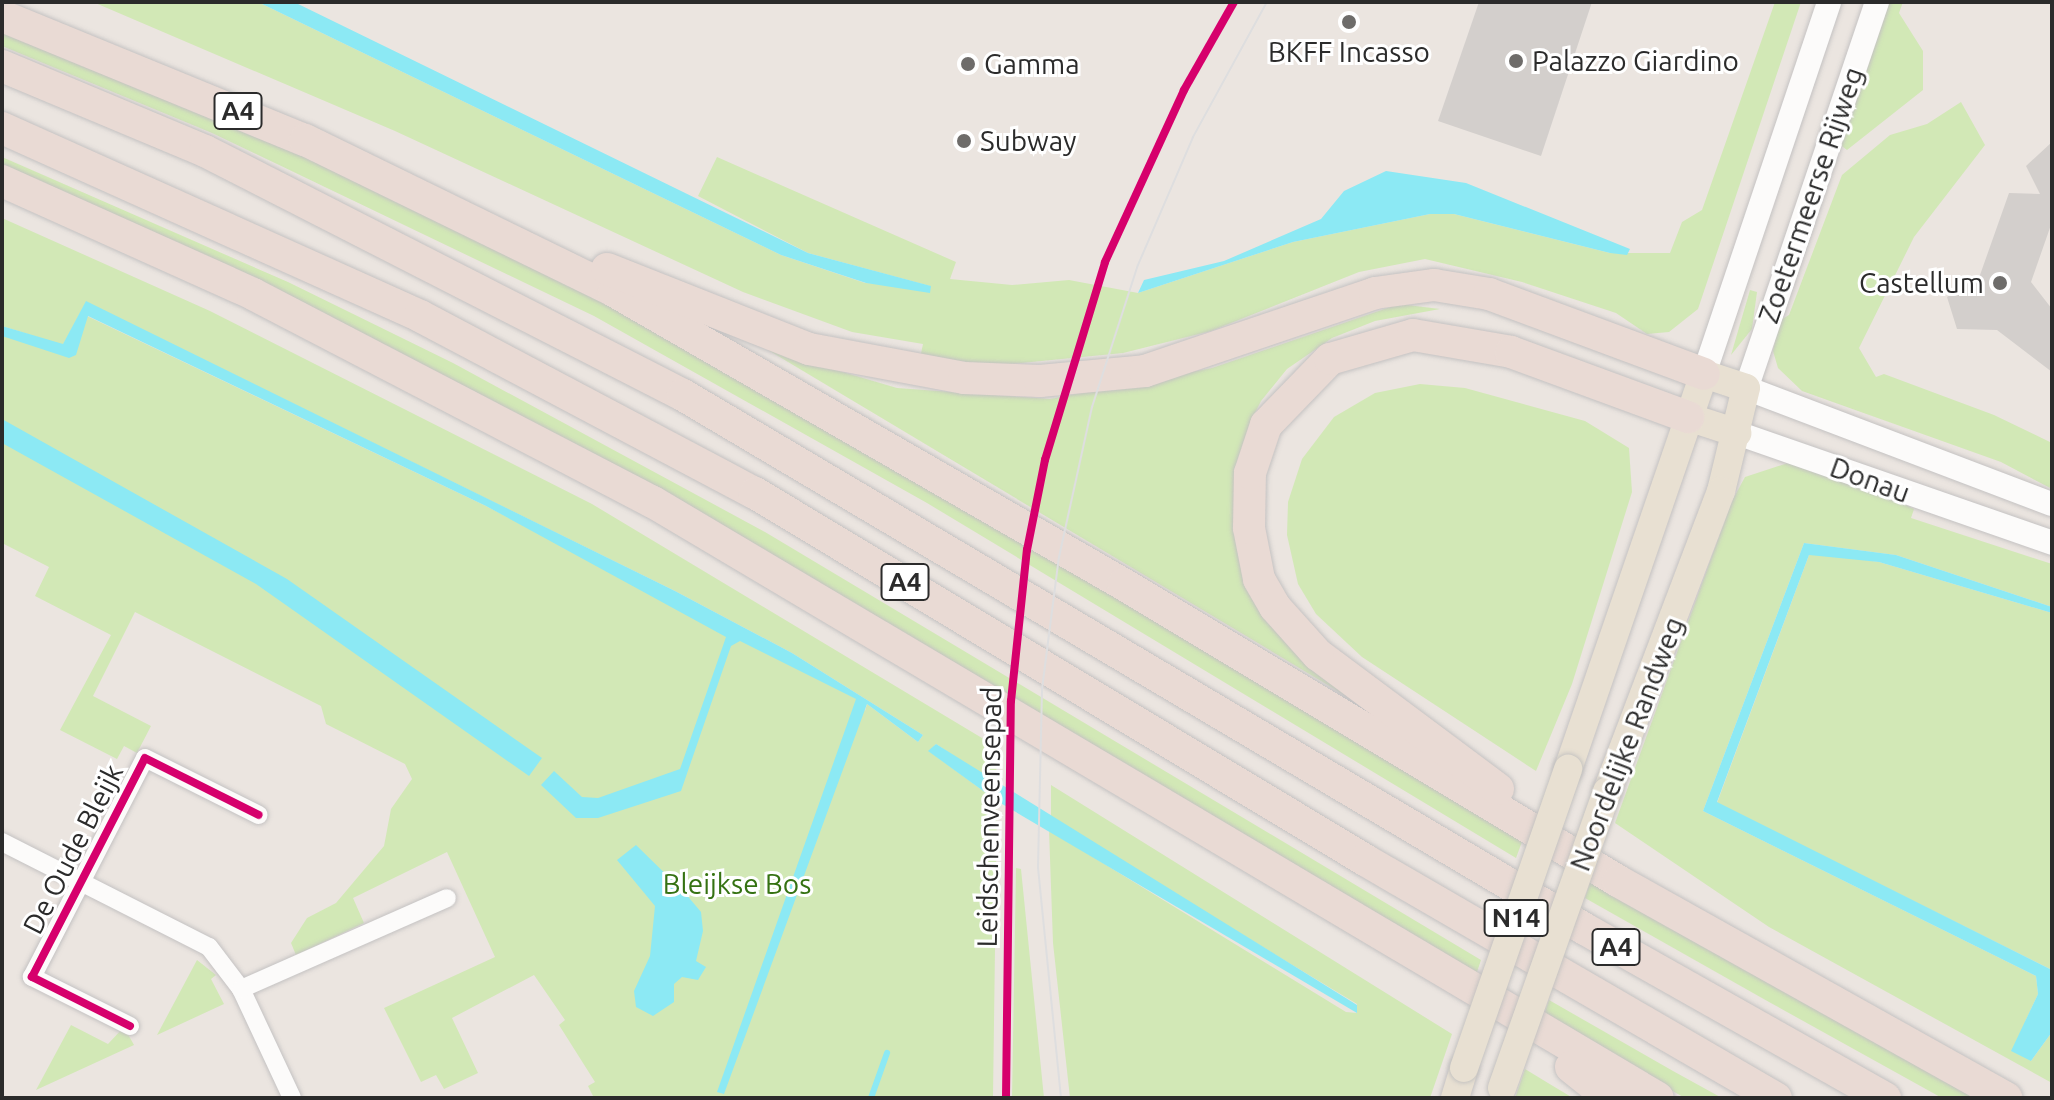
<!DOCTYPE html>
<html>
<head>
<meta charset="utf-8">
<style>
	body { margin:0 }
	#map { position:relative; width:2054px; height:1100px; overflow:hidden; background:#ebe5e0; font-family:Ubuntu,sans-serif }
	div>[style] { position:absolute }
	.green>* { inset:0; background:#d2e8b6 }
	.water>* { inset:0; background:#8ce9f4 }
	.stream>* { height:6px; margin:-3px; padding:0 3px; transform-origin:3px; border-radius:3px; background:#8ce9f4 }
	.building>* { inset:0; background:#d3cfcc }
	.roads { filter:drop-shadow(0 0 2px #c4c2c2) drop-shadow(0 0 2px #c4c2c2) }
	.minor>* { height:18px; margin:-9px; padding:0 9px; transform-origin:9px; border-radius:9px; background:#fcfbfa }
	.secondary>* { height:24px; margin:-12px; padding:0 12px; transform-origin:12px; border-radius:12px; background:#fcfbfa }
	.primary>* { height:28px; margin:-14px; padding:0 14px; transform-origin:14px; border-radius:14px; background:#e8e0d2 }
	.motorway>* { height:32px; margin:-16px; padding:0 16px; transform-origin:16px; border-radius:16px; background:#e9dad4 }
	.tram>* { height:2px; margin:-1px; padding:0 1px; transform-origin:1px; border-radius:1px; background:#dededf }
	.bridges { filter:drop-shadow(0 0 2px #c5c3c1) drop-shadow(0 0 2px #c5c3c1) }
	.primary-bridge>* { height:28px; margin:-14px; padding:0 14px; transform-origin:14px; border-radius:14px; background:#e8e0d2 }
	.cycleway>* { height:8px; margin:-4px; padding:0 4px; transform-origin:4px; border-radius:4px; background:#d6006c }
	.dots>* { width:22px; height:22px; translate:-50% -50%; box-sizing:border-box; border:4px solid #fff; border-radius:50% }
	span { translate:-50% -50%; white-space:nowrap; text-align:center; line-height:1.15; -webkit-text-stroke:6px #fff; paint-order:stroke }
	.shield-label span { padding:2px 6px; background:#fff; border:2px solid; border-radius:6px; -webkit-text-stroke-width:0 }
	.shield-label { font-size:26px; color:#2b2b2b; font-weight:700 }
	.poi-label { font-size:28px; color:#2b2b2b }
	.left { translate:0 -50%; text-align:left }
	.right { translate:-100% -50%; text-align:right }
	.street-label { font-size:28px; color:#2b2b2b }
	.park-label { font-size:28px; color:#357212 }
	.frame { position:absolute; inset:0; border:4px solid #2b2b2b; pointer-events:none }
</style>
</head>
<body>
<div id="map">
	<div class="green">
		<div style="clip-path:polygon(93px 2px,258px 2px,781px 255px,865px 283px,930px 286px,808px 253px,698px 196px,717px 157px,956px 262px,950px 279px,1012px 285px,1069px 280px,1138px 293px,1293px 242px,1430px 214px,1454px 214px,1610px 253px,1670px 253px,1682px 222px,1702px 210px,1775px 2px,1801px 2px,1698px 309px,1669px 332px,1647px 334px,1616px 313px,1522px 282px,1425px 259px,1359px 272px,1211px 331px,1123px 353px,1001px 365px,920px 358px,923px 344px,852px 332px,743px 292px,395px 131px)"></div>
		<div style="clip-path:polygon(1889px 2px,1903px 2px,1899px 13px,1923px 51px,1923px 90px,1847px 150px,1839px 144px)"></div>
		<div style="clip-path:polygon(2px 29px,171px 97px,430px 213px,718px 362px,1523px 839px,1516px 858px,927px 503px,594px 316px,212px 133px,2px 46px)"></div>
		<div style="clip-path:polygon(1961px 102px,1985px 145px,1914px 237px,1859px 348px,1876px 377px,1884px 374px,1994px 415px,2052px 443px,2052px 489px,2001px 462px,1802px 391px,1778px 368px,1773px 351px,1779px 321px,1789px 315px,1842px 175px,1890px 135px,1927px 124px)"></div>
		<div style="clip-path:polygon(2px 157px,288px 282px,453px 363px,765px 532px,1481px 960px,1475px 978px,868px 613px,2px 167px)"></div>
		<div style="clip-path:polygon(2px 218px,210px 311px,592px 504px,997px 747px,996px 784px,936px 744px,929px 751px,997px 801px,993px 1098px,594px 1098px,588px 1086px,595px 1082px,559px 1025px,565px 1020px,534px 975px,452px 1018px,478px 1073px,444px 1089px,436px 1075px,421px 1082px,384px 1008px,495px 957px,447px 852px,353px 898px,364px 923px,296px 955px,291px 943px,307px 918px,336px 903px,384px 846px,391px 809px,412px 779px,405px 764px,326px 724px,321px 706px,135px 612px,93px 696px,151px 726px,137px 753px,124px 746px,117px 759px,60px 730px,111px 635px,35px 596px,49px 567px,2px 543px,2px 335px,72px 354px,87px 316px,486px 506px,857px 699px,865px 711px,867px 704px,918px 742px,923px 735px,792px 653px,675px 591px,86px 302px,63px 345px,2px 326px)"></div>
		<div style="clip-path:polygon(1750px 290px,1757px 292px,1752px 329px,1731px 355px)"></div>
		<div style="clip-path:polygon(1399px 304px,1440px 309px,1375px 321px,1332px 338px,1287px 369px,1261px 401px,1252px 419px,1238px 541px,1383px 718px,768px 350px,897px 388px,1050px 399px,1212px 368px)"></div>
		<div style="clip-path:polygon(1420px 384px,1465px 388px,1585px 421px,1629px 448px,1632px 492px,1572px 684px,1536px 771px,1362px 657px,1316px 614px,1298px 584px,1287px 535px,1288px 502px,1302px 459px,1334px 417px,1375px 393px)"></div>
		<div style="clip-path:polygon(1788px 463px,1872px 488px,1914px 509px,1911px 518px,2052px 564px,2052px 607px,1896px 555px,1804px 543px,1703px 811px,2036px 976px,2038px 994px,2025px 1022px,2031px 1061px,2052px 1032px,2052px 1083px,1769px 927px,1615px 823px,1732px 501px,1745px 477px)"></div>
		<div style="clip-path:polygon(1819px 553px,1879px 562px,2052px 613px,2052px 970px,1717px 803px,1809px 555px)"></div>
		<div style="clip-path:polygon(1051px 785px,1452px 1034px,1430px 1098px,1070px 1098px,1053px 943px,1049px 830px,1346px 1012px,1357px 1013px,1357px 1004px,1051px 819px)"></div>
		<div style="clip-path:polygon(1016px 868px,1021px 869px,1044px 1098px,1012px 1098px)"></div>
		<div style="clip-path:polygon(1591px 879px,1983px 1098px,1942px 1098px,1769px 1002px,1585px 898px)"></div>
		<div style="clip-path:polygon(197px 960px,216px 975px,211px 979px,224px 1004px,157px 1035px)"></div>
		<div style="clip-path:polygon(1549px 1000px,1673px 1071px,1722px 1098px,1685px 1098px,1590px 1045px,1543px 1018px)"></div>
		<div style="clip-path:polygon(71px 1025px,108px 1044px,124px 1027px,134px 1045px,36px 1090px)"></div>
		<div style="clip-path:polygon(1525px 1069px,1548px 1083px,1573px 1098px,1515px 1098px)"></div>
	</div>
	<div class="water">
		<div style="clip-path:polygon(258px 2px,294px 2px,808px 253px,931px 286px,930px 293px,866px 283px,781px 255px)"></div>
		<div style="clip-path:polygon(1386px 171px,1466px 183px,1630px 249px,1627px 255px,1610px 253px,1454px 214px,1430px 214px,1293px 242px,1138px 293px,1144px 280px,1224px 261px,1321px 219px,1344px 191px)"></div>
		<div style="clip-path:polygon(86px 301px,675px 591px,792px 653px,923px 735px,918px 742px,867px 704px,724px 1094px,717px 1092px,856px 699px,740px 641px,731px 646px,681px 791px,598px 818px,576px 818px,541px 785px,554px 771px,582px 797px,598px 798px,680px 769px,726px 637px,486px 506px,88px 316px,76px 355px,69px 358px,2px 336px,2px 326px,63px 344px)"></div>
		<div style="clip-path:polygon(2px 419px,287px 579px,542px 758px,529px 776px,256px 584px,2px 443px)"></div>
		<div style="clip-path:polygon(1804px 543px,1896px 555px,2052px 607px,2052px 613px,1879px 562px,1809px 555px,1717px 802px,2052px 970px,2052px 1032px,2031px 1061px,2011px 1051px,2038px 994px,2036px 976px,1703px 811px)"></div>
		<div style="clip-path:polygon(936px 744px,1357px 1005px,1357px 1013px,997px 801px,928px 751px)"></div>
		<div style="clip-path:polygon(636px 845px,685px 893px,701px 912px,703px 931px,696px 961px,706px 967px,698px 980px,682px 977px,674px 984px,674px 1002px,653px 1016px,636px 1007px,634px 991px,650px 956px,655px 906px,617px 860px)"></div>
	</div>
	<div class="stream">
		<div style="left:871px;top:1098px;width:48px;rotate:-70.4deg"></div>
	</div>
	<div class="building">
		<div style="clip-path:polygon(1479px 2px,1592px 2px,1541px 156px,1438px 121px)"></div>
		<div style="clip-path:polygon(2052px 142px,2052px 222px,2031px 282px,2052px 309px,2052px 372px,1997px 330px,1957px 329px,1947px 297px,1980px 275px,2009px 193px,2040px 194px,2026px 166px)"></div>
	</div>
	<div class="roads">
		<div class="minor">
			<div style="left:2px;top:842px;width:232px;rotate:26.9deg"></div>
			<div style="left:209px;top:947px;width:53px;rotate:52.7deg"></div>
			<div style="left:241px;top:989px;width:120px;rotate:64.9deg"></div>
			<div style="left:241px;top:989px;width:225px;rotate:-23.8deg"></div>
			<div style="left:130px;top:1026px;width:110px;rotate:-153.4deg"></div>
			<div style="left:32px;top:977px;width:246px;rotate:-62.7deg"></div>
			<div style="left:145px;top:758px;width:127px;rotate:26.6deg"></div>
		</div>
		<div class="secondary">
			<div style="left:1877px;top:2px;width:408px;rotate:108.7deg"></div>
			<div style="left:1746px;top:388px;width:327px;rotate:20.8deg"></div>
			<div style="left:1704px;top:374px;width:392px;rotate:-71.4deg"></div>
			<div style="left:1737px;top:433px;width:334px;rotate:19.2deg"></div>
		</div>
		<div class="primary">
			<div style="left:1688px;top:417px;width:52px;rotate:18.1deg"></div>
			<div style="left:1568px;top:769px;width:418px;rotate:-71deg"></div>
			<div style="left:1704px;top:374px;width:44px;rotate:18.4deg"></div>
			<div style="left:1746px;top:388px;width:106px;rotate:103.6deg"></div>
			<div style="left:1721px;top:491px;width:321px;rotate:110.8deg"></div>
			<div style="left:1455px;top:1098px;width:31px;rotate:-73deg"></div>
		</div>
		<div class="motorway">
			<div style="left:2px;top:16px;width:327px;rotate:22.3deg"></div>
			<div style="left:305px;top:140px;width:344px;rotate:26deg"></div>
			<div style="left:614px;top:291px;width:587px;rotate:29.93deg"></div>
			<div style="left:1123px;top:584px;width:577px;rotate:30.96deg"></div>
			<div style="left:1618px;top:881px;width:445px;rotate:29.2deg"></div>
			<div style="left:2px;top:66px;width:220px;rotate:22.7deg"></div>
			<div style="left:205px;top:151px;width:537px;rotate:27.04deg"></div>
			<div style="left:683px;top:395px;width:1046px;rotate:30.63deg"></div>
			<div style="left:1583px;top:928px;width:347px;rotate:29.4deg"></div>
			<div style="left:2px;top:128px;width:458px;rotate:24.2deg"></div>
			<div style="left:420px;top:316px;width:379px;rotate:27.9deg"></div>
			<div style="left:755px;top:493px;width:712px;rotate:31.03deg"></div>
			<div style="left:1365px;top:860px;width:475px;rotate:30.1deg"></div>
			<div style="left:2px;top:181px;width:275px;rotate:24.2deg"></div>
			<div style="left:253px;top:294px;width:451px;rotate:27.5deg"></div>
			<div style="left:653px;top:502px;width:1168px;rotate:30.67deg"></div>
			<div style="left:607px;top:269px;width:217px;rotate:21.6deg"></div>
			<div style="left:809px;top:349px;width:158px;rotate:10.6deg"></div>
			<div style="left:964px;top:378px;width:76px;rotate:2.3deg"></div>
			<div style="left:1040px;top:381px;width:105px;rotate:-5.4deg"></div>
			<div style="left:1145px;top:371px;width:243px;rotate:-18.7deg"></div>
			<div style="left:1375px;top:293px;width:60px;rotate:-7.7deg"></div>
			<div style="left:1434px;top:285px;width:56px;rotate:9.3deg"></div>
			<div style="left:1489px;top:294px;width:229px;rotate:20.4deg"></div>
			<div style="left:1498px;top:789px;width:224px;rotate:-143.3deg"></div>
			<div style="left:1318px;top:655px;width:64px;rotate:-131.9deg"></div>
			<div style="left:1275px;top:607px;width:32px;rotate:-120deg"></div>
			<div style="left:1259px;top:579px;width:52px;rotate:-101.1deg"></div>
			<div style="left:1249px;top:528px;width:55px;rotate:-89deg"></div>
			<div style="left:1250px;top:473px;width:51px;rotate:-71.6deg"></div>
			<div style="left:1266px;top:425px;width:92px;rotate:-45.9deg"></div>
			<div style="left:1330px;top:359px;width:86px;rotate:-16.1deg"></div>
			<div style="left:1413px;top:335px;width:99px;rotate:9.8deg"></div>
			<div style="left:1511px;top:352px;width:189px;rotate:20.2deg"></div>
			<div style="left:1571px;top:1067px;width:50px;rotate:38.5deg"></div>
		</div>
	</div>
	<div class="tram">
		<div style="left:1061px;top:1098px;width:232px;rotate:-95.7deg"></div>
		<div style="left:1038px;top:867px;width:178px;rotate:-88.7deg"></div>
		<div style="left:1042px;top:689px;width:133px;rotate:-82.7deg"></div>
		<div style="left:1059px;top:557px;width:154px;rotate:-77.6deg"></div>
		<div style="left:1092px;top:407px;width:149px;rotate:-72.1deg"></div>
		<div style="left:1138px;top:265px;width:139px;rotate:-66.7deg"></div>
		<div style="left:1193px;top:137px;width:154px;rotate:-61.3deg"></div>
	</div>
	<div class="bridges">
		<div class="primary-bridge">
			<div style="left:1464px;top:1068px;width:317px;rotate:-70.8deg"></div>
			<div style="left:1502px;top:1088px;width:315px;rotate:-70.5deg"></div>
		</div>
	</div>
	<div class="cycleway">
		<div style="left:130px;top:1026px;width:110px;rotate:-153.4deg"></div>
		<div style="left:32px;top:977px;width:246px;rotate:-62.7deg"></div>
		<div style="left:145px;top:758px;width:127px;rotate:26.6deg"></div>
		<div style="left:1006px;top:1098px;width:397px;rotate:-89.3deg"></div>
		<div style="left:1011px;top:701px;width:152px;rotate:-84deg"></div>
		<div style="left:1027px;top:550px;width:92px;rotate:-78.7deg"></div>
		<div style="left:1045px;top:460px;width:207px;rotate:-73.1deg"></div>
		<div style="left:1105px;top:262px;width:189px;rotate:-65.3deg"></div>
		<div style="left:1184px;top:90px;width:101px;rotate:-60.4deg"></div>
	</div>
	<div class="dots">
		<div style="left:1349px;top:22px;background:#6e6c6a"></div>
		<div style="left:1516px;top:61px;background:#6e6c6a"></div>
		<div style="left:968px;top:64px;background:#6e6c6a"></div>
		<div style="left:964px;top:141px;background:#6e6c6a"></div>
		<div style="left:2000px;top:283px;background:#6e6c6a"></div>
	</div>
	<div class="shield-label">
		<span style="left:238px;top:111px">A4</span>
		<span style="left:905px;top:582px">A4</span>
		<span style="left:1516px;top:918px">N14</span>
		<span style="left:1616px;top:947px">A4</span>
	</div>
	<div class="poi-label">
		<span style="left:1349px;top:52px">BKFF Incasso</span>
		<span class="left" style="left:1532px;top:61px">Palazzo Giardino</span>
		<span class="left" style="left:984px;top:64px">Gamma</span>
		<span class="left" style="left:980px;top:141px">Subway</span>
		<span class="right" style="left:1984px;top:283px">Castellum</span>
	</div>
	<div class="street-label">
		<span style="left:1811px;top:195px;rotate:-71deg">Zoetermeerse Rijweg</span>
		<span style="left:1870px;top:480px;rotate:20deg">Donau</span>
		<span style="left:1627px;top:744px;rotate:-69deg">Noordelijke Randweg</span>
		<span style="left:989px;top:817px;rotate:-89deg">Leidschenveensepad</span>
		<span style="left:73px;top:849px;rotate:-63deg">De Oude Bleijk</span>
	</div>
	<div class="park-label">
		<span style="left:737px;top:884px">Bleijkse Bos</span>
	</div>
	<div class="frame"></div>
</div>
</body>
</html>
